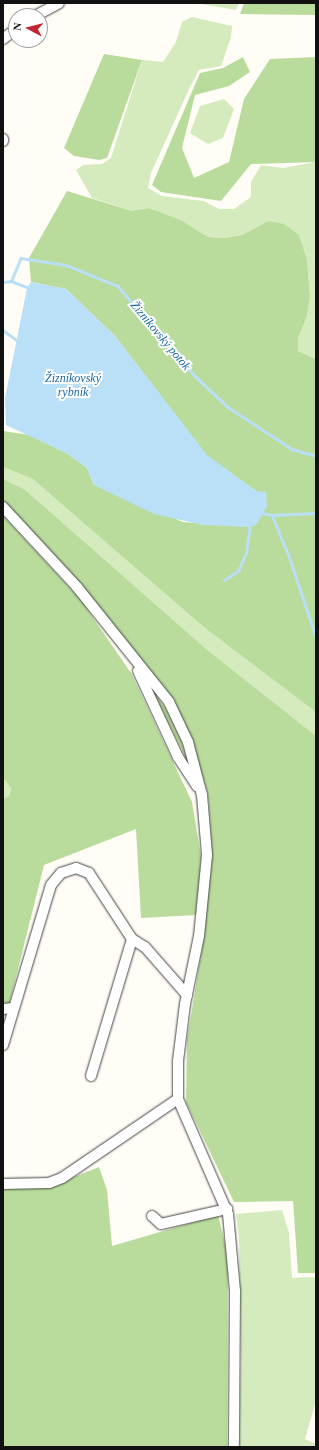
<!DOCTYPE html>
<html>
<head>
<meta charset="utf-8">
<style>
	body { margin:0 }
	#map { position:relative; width:319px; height:1450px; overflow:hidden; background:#fffdf5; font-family:"Times New Roman",serif }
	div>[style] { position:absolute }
	.green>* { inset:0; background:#d5ebbd }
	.forest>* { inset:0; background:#b9dc9c }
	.water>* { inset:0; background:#b9e0f7 }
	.stream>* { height:2.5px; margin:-1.25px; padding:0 1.25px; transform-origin:1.25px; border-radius:1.25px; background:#b9e0f7 }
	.roads { filter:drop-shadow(0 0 1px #444) drop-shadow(0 0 1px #444) }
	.minor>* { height:10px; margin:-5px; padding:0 5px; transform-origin:5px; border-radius:5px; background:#fff }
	span { translate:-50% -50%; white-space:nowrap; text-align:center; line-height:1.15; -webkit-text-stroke:4px #fff; paint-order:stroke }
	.water-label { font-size:12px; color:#1768a6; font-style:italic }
	.frame { position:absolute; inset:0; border:4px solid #111; pointer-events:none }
	.north { position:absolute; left:8px; top:8px; width:40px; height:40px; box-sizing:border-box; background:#fff; border:1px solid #a0a0a0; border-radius:50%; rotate:277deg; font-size:11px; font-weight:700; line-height:16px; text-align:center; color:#111 }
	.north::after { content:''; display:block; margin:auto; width:14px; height:18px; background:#c4262e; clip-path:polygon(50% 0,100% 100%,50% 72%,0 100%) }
</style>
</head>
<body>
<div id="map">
	<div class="green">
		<div style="clip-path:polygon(196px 3px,239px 3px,236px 10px)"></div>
		<div style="clip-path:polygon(192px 17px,232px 26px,231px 37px,221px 66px,199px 70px,191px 85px,151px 173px,148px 188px,162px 196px,204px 201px,219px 209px,234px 209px,251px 197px,251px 182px,261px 165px,283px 168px,316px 162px,316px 359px,298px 351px,298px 339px,307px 316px,310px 296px,307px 259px,299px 235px,268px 221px,242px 235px,225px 238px,208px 237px,181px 220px,148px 208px,132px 211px,92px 198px,76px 170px,83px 165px,102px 164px,111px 158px,142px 60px,163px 62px,176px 42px,182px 22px)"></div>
		<div style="clip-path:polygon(224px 99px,234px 109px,223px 138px,208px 144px,190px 133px,200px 106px)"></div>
		<div style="clip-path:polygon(3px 467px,33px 479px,316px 712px,316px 736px,276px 705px,265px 708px,24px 489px,3px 479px)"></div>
		<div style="clip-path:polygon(3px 778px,11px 788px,9px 796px,3px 799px)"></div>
		<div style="clip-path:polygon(282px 1210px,289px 1233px,292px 1278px,316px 1277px,316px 1401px,305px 1439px,316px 1444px,316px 1447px,239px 1447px,241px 1364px,239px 1238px,236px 1214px)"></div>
	</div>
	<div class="forest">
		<div style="clip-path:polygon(244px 3px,316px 3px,316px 15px,240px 14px)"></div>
		<div style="clip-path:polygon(104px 54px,142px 60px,107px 158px,99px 160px,74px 156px,64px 148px)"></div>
		<div style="clip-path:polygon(243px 57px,250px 72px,229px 86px,195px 95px,182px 148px,194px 178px,229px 162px,244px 99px,270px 59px,316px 57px,316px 162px,251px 164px,221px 201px,161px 192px,152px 185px,200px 73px,223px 68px)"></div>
		<div style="clip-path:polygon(67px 191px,132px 211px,148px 208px,157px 211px,181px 220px,208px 237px,225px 238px,242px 235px,268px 221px,284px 224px,299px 235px,307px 259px,310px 296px,307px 316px,298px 339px,298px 351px,316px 359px,316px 712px,204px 627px,33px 479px,3px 467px,3px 431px,30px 435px,68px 454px,87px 468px,94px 485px,183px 522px,250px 527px,256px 491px,207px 456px,115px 336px,66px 289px,31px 282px,29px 258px)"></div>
		<div style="clip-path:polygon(3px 479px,24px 489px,207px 650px,316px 736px,316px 1273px,298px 1273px,293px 1201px,234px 1202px,186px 1102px,187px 1040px,204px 936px,212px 855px,208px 794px,191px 741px,132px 651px,3px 501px)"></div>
		<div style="clip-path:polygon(3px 516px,80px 599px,131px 673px,192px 802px,201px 857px,197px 915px,141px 918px,136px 829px,44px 865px,9px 1005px,3px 1006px,3px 799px,9px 796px,11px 788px,3px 778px)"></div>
		<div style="clip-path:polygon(152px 691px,166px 708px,182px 742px,188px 762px)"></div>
		<div style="clip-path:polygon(99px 1167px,107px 1190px,112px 1246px,218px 1215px,228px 1256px,227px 1447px,3px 1447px,3px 1188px,46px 1188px)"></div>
	</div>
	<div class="water">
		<div style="clip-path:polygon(31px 282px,66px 289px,115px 336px,207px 455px,256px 491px,266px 492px,267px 507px,256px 525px,250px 527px,203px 525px,154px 514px,94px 485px,87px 468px,68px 454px,6px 425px,5px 398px,27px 288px)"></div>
	</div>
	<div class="stream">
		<div style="left:11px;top:281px;width:19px;rotate:21deg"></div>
		<div style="left:3px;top:282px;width:8px;rotate:-7deg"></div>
		<div style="left:11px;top:281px;width:25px;rotate:-67deg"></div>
		<div style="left:21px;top:258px;width:46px;rotate:8.8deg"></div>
		<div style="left:66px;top:265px;width:56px;rotate:22deg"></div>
		<div style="left:118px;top:286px;width:120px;rotate:49.4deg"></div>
		<div style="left:196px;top:377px;width:44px;rotate:43.2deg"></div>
		<div style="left:228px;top:407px;width:77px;rotate:33.3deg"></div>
		<div style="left:292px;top:449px;width:25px;rotate:16deg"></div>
		<div style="left:3px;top:330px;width:22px;rotate:36deg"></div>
		<div style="left:261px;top:513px;width:11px;rotate:10deg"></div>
		<div style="left:272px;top:515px;width:44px;rotate:-2.6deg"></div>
		<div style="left:272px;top:515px;width:44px;rotate:67.5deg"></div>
		<div style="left:289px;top:556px;width:84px;rotate:71.4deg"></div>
		<div style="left:224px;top:580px;width:17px;rotate:-33deg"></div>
		<div style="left:238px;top:571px;width:20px;rotate:-66deg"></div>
		<div style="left:246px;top:553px;width:28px;rotate:-82deg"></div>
	</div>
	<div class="roads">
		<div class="minor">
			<div style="left:35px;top:16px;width:27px;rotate:-28deg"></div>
			<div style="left:3px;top:39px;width:16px;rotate:-38deg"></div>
			<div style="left:3px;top:139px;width:2px;rotate:90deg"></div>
			<div style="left:3px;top:507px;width:109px;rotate:47.2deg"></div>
			<div style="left:77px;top:587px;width:147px;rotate:51.3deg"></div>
			<div style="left:169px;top:702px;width:44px;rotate:64.6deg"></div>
			<div style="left:188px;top:742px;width:55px;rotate:75.2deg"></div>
			<div style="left:202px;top:795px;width:60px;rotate:85.2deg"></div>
			<div style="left:207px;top:855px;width:81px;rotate:95.6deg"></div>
			<div style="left:199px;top:936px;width:69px;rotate:101.6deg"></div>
			<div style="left:185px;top:1004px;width:57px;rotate:97deg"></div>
			<div style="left:178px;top:1061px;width:38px;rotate:90deg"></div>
			<div style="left:178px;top:1099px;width:125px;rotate:66.5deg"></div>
			<div style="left:228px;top:1214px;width:77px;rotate:84.8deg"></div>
			<div style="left:235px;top:1291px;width:156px;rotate:90.4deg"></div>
			<div style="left:138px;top:671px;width:95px;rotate:65.1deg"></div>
			<div style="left:178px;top:757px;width:35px;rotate:57deg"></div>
			<div style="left:3px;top:1009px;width:10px;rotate:-6deg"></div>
			<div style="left:3px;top:1045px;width:167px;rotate:-73.3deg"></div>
			<div style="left:51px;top:885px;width:16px;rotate:-50deg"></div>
			<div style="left:61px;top:873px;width:16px;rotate:-18deg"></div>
			<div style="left:76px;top:868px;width:14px;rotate:21deg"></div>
			<div style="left:89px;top:873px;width:79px;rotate:56.9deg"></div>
			<div style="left:132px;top:939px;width:15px;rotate:32deg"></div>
			<div style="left:145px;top:947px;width:64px;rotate:48.8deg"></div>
			<div style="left:91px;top:1076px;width:143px;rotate:-73.3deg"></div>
			<div style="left:3px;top:1184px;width:46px;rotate:-1.2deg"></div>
			<div style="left:49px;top:1183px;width:14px;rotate:-21deg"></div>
			<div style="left:62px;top:1178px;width:140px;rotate:-34.3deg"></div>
			<div style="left:152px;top:1216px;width:12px;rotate:42deg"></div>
			<div style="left:161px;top:1224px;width:68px;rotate:-12.8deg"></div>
		</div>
	</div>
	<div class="water-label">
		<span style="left:160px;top:336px;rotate:50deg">Žizníkovský potok</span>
		<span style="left:73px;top:386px">Žizníkovský<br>rybník</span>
	</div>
	<div class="frame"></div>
	<div class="north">N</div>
</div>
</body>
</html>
